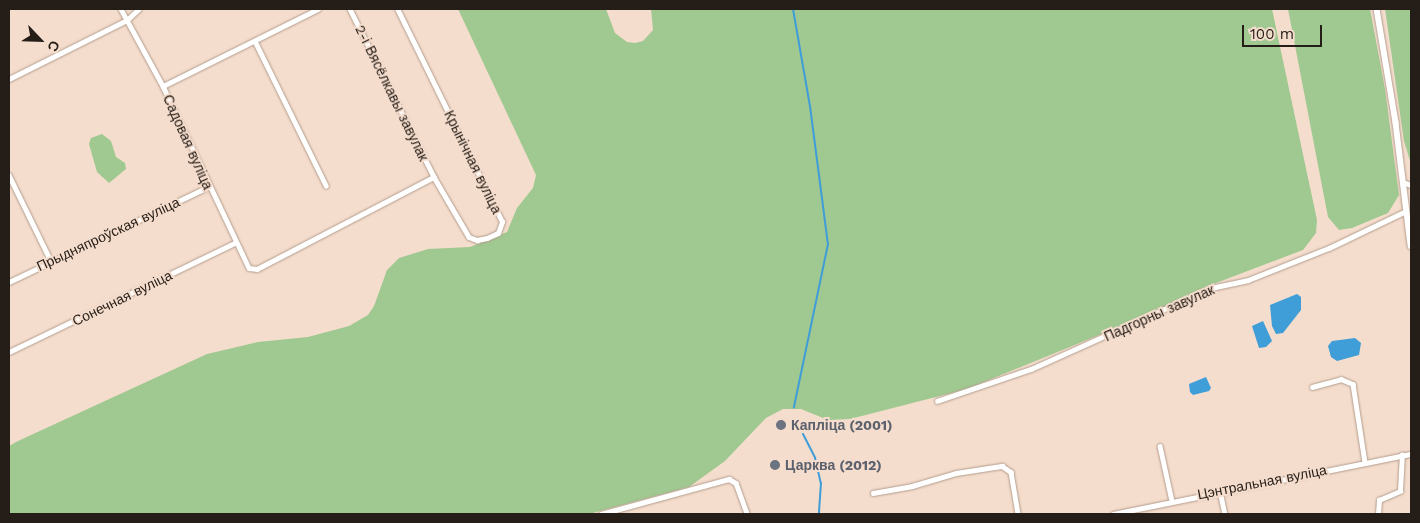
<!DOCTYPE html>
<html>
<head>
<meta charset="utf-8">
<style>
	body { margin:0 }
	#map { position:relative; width:1420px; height:523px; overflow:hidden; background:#f5ddcd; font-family:"Work Sans",sans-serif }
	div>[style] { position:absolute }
	.green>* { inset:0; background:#a0c891 }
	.water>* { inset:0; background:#3f9dd8 }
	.stream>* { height:2px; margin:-1px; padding:0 1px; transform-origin:1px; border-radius:1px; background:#3f9dd8 }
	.roads { filter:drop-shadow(0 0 1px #b39d8d) drop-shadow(0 0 1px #b39d8d) }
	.minor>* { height:4.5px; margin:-2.25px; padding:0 2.25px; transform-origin:2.25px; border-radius:2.25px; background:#fff }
	.tertiary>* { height:5.5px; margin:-2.75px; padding:0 2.75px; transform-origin:2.75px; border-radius:2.75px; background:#fff }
	.dots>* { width:14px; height:14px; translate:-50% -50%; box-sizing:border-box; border:2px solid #f5ddcd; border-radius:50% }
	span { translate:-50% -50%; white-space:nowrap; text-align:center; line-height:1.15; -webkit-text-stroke:4px #f5ddcd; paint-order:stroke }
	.street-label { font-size:14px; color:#251d17 }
	.worship-label { font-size:14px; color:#5b616d; font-weight:700 }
	.left { translate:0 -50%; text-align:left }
	.frame { position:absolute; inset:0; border:10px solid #251d17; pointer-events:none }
	.north { position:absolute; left:15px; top:15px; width:50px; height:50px; -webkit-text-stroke:4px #f5ddcd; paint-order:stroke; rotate:114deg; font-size:14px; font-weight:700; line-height:20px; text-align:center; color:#251d17 }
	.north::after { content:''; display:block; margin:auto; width:18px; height:22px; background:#251d17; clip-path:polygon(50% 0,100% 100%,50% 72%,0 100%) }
	.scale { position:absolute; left:1242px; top:25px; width:80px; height:22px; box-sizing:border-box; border:2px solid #251d17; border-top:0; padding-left:6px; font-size:15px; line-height:18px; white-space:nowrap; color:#251d17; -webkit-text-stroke:4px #f5ddcd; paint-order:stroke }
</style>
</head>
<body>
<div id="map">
	<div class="green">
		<div style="clip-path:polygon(458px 9px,606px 9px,615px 33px,627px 42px,635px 43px,643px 41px,653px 30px,651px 9px,1272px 9px,1317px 220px,1316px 233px,1303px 250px,1216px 283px,1138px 319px,967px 389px,850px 419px,828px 420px,801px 409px,783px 409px,766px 418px,725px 461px,689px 487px,589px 514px,9px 514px,9px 446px,18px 441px,207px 354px,258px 342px,308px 337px,349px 326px,368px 315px,374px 306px,387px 270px,399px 258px,428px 249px,470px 247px,507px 232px,517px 208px,533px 188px,536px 175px)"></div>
		<div style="clip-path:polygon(1288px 9px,1370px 9px,1385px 89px,1399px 195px,1388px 213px,1352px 228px,1339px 230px,1328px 217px)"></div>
		<div style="clip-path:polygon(1385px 9px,1411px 9px,1411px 164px,1404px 141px)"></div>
		<div style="clip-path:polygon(102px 134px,111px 141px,116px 157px,125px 163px,126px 169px,109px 183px,97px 172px,89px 144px,91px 138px)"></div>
	</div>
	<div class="water">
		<div style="clip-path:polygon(1297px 294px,1301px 297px,1301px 310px,1283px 333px,1276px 334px,1272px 326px,1270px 305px)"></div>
		<div style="clip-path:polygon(1263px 321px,1272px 341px,1266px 347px,1259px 348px,1252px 326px)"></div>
		<div style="clip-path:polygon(1355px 338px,1361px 343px,1359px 355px,1337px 361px,1331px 357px,1328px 346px,1332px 341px)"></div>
		<div style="clip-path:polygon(1206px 377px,1211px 388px,1209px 391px,1193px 395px,1190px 392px,1189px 384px)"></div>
	</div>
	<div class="stream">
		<div style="left:793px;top:9px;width:98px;rotate:80.1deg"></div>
		<div style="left:810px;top:106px;width:139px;rotate:82.6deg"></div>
		<div style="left:828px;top:244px;width:167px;rotate:101.8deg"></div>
		<div style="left:803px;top:434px;width:27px;rotate:63deg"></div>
		<div style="left:815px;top:458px;width:26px;rotate:77deg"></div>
		<div style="left:821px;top:483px;width:31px;rotate:94deg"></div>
	</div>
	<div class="roads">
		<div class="minor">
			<div style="left:121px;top:9px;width:88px;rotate:61.4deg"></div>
			<div style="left:163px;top:86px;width:201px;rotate:64.7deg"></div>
			<div style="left:249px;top:268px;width:8px;rotate:7deg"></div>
			<div style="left:257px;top:269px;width:199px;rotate:-27.5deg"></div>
			<div style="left:350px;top:9px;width:188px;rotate:63.4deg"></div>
			<div style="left:434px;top:177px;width:69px;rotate:59.7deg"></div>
			<div style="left:469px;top:237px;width:9px;rotate:21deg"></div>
			<div style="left:477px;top:240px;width:10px;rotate:-11deg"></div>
			<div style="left:487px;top:238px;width:12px;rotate:-24deg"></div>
			<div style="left:498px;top:233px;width:12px;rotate:-70deg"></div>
			<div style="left:502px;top:222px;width:237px;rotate:-116.2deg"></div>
			<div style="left:255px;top:41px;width:161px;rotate:63.8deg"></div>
			<div style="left:9px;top:79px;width:132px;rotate:-26.6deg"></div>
			<div style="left:127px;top:20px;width:16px;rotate:-43deg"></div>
			<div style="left:163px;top:86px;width:173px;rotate:-26.4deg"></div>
			<div style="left:9px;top:175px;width:96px;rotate:64deg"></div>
			<div style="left:1403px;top:182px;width:9px;rotate:21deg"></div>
			<div style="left:9px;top:282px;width:221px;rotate:-25.5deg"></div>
			<div style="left:9px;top:352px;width:250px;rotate:-25.8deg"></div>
			<div style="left:1312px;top:387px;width:30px;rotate:-15deg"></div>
			<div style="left:1341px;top:379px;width:13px;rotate:23deg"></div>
			<div style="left:1353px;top:384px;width:79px;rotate:81.3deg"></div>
			<div style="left:937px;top:401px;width:99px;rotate:-18.8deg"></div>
			<div style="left:1031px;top:369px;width:197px;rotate:-24.2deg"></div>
			<div style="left:1211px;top:288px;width:38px;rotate:-12deg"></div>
			<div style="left:1248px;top:280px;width:87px;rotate:-21.6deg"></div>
			<div style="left:1329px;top:248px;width:85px;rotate:-25.7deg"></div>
			<div style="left:1160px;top:446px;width:56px;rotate:77.7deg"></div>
			<div style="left:1220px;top:491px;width:24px;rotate:78deg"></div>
			<div style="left:873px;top:493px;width:40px;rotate:-10deg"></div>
			<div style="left:912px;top:486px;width:46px;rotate:-16.5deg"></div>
			<div style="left:956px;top:473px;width:47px;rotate:-8.7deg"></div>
			<div style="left:1002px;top:466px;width:11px;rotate:34deg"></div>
			<div style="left:1011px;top:472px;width:43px;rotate:80.5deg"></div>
			<div style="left:601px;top:514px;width:133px;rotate:-15.3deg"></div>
			<div style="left:729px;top:479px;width:8px;rotate:30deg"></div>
			<div style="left:736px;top:483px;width:33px;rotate:70deg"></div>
			<div style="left:1113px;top:514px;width:304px;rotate:-11.4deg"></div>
			<div style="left:1378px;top:514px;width:14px;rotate:-86deg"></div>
			<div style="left:1379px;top:500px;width:23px;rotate:-23deg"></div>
			<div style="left:1400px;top:491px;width:36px;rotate:-87deg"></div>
		</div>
		<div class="tertiary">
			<div style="left:1377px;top:9px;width:116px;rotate:80.5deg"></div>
			<div style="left:1396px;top:123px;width:124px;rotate:83deg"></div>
		</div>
	</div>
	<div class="dots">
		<div style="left:781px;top:425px;background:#6b7280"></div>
		<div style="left:775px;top:465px;background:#6b7280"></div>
	</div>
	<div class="street-label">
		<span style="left:392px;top:93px;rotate:64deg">2-і Вясёлкавы завулак</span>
		<span style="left:188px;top:142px;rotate:66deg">Садовая вуліца</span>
		<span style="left:473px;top:162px;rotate:64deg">Крынічная вуліца</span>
		<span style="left:108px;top:234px;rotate:-25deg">Прыдняпроўская вуліца</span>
		<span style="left:122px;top:298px;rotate:-26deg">Сонечная вуліца</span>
		<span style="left:1159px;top:313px;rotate:-24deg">Падгорны завулак</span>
		<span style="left:1262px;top:482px;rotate:-11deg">Цэнтральная вуліца</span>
	</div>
	<div class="worship-label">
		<span class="left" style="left:791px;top:425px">Капліца (2001)</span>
		<span class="left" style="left:785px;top:465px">Царква (2012)</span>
	</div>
	<div class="frame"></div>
	<div class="north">С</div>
	<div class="scale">100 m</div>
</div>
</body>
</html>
